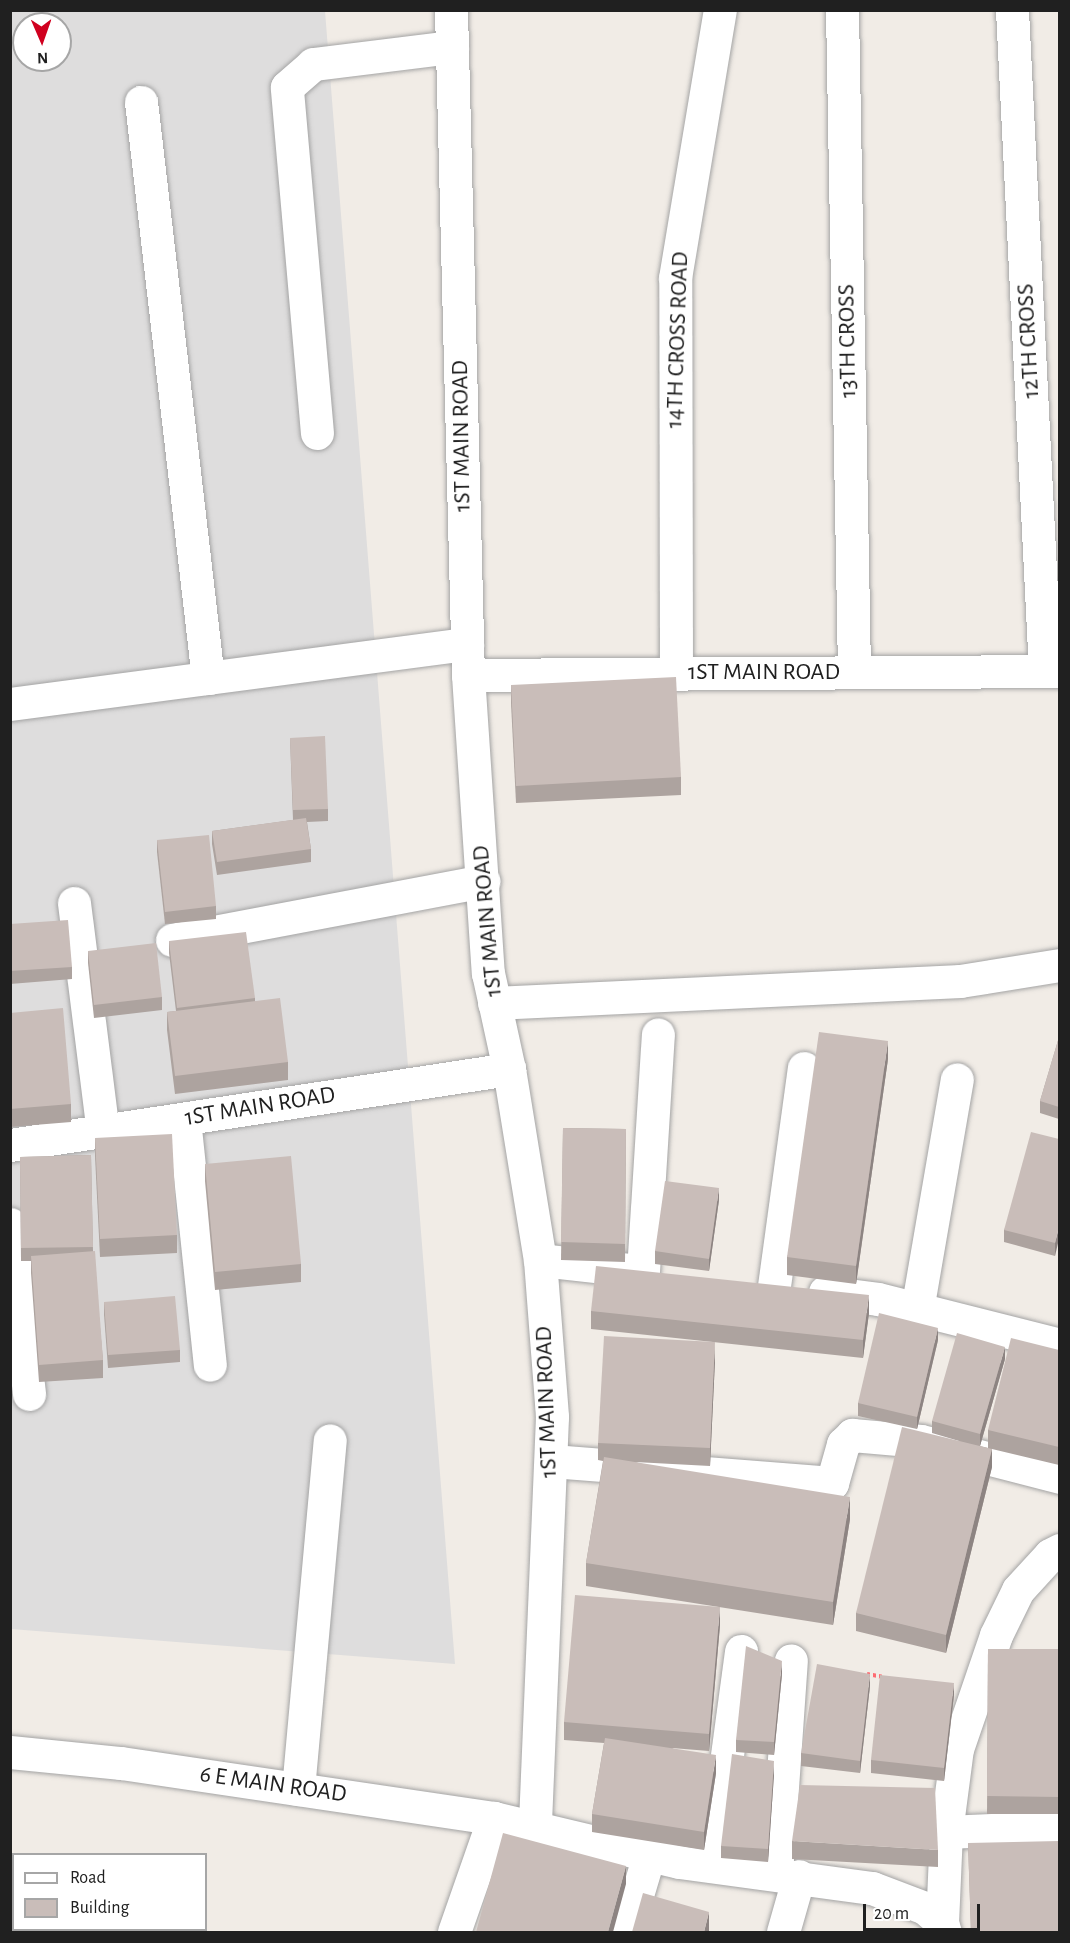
<!DOCTYPE html>
<html>
<head>
<meta charset="utf-8">
<style>
	body { margin:0 }
	#map { position:relative; width:1070px; height:1943px; overflow:hidden; background:#f1ece6; font-family:"Alegreya Sans",sans-serif }
	div>[style] { position:absolute }
	.residential>* { inset:0; background:#dedddd }
	.path>* { height:4px; margin-top:-2px; transform-origin:0; background:repeating-linear-gradient(90deg,#fe6a71 0 3px,transparent 0 6px) }
	.roads { filter:drop-shadow(0 0 2px #a4a4a4) drop-shadow(0 0 2px #a4a4a4) }
	.minor>* { height:33px; margin:-16.5px; padding:0 16.5px; transform-origin:16.5px; border-radius:16.5px; background:#fff }
	.wall>* { inset:0; background:#ada39f }
	.shaded-wall>* { inset:0; background:#8d8482 }
	.building>* { inset:0; background:#c9bdb9 }
	span { translate:-50% -50%; white-space:nowrap; text-align:center; line-height:1.15; -webkit-text-stroke:4.5px #fff; paint-order:stroke }
	.street-label { font-size:24px; color:#202020 }
	.frame { position:absolute; inset:0; border:12px solid #202020; pointer-events:none }
	.legend { position:absolute; left:12px; top:1853px; width:195px; height:78px; box-sizing:border-box; background:#fff; border:2px solid #a6a6a6; margin:0; padding:8px 10px; list-style:none; font-size:18px; color:#202020 }
	.legend li { display:flex; align-items:center; gap:12px; height:30px }
	.legend b { width:30px; border:2px solid #a6a6a6 }
	.north { position:absolute; left:12px; top:12px; width:60px; height:60px; box-sizing:border-box; background:#fff; border:2px solid #a6a6a6; border-radius:50%; rotate:178deg; font-size:16px; font-weight:700; line-height:24px; text-align:center; color:#202020 }
	.north::after { content:''; display:block; margin:auto; width:21px; height:27px; background:#d0001f; clip-path:polygon(50% 0,100% 100%,50% 72%,0 100%) }
	.scale { position:absolute; left:863px; top:1904px; width:117px; height:27px; box-sizing:border-box; border:3px solid #202020; border-top:0; padding-left:8px; font-size:18px; line-height:21px; white-space:nowrap; color:#202020; -webkit-text-stroke:4px #fff; paint-order:stroke }
</style>
</head>
<body>
<div id="map">
	<div class="residential">
		<div style="clip-path:polygon(evenodd,10px 11px,325px 11px,455px 1664px,11px 1629px,10px 11px,24px 24px,60px 24px,60px 60px,24px 60px,24px 24px)"></div>
	</div>
	<div class="path">
		<div style="left:867px;top:1674px;width:17px;rotate:10deg"></div>
	</div>
	<div class="roads">
		<div class="minor">
			<div style="left:451px;top:10px;width:665px;rotate:88.54deg"></div>
			<div style="left:468px;top:675px;width:299px;rotate:86.2deg"></div>
			<div style="left:488px;top:973px;width:98px;rotate:77.7deg"></div>
			<div style="left:509px;top:1069px;width:193px;rotate:80.8deg"></div>
			<div style="left:540px;top:1260px;width:157px;rotate:85.6deg"></div>
			<div style="left:552px;top:1417px;width:410px;rotate:92.4deg"></div>
			<div style="left:842px;top:10px;width:662px;rotate:88.96deg"></div>
			<div style="left:1012px;top:10px;width:662px;rotate:87.14deg"></div>
			<div style="left:141px;top:102px;width:580px;rotate:83.37deg"></div>
			<div style="left:317px;top:433px;width:347px;rotate:-95deg"></div>
			<div style="left:287px;top:87px;width:35px;rotate:-41deg"></div>
			<div style="left:313px;top:64px;width:140px;rotate:-7deg"></div>
			<div style="left:676px;top:673px;width:395px;rotate:-90.1deg"></div>
			<div style="left:675px;top:278px;width:272px;rotate:-80.5deg"></div>
			<div style="left:468px;top:675px;width:592px;rotate:-0.39deg"></div>
			<div style="left:10px;top:704px;width:461px;rotate:-7.5deg"></div>
			<div style="left:74px;top:903px;width:230px;rotate:82.8deg"></div>
			<div style="left:172px;top:940px;width:317px;rotate:-10.7deg"></div>
			<div style="left:494px;top:1003px;width:467px;rotate:-2.7deg"></div>
			<div style="left:960px;top:981px;width:101px;rotate:-9.1deg"></div>
			<div style="left:184px;top:1119px;width:247px;rotate:84deg"></div>
			<div style="left:10px;top:1145px;width:505px;rotate:-8.66deg"></div>
			<div style="left:10px;top:1224px;width:171px;rotate:83.6deg"></div>
			<div style="left:540px;top:1260px;width:100px;rotate:6.3deg"></div>
			<div style="left:643px;top:1271px;width:237px;rotate:-86.4deg"></div>
			<div style="left:774px;top:1286px;width:220px;rotate:-82.2deg"></div>
			<div style="left:825px;top:1292px;width:53px;rotate:7.5deg"></div>
			<div style="left:878px;top:1299px;width:188px;rotate:14.2deg"></div>
			<div style="left:917px;top:1310px;width:234px;rotate:-80.2deg"></div>
			<div style="left:552px;top:1461px;width:281px;rotate:4.5deg"></div>
			<div style="left:832px;top:1483px;width:41px;rotate:-74.2deg"></div>
			<div style="left:843px;top:1444px;width:13px;rotate:-45deg"></div>
			<div style="left:852px;top:1435px;width:69px;rotate:5deg"></div>
			<div style="left:921px;top:1441px;width:144px;rotate:14.5deg"></div>
			<div style="left:10px;top:1752px;width:112px;rotate:5.7deg"></div>
			<div style="left:121px;top:1763px;width:377px;rotate:8.4deg"></div>
			<div style="left:494px;top:1818px;width:190px;rotate:13.4deg"></div>
			<div style="left:679px;top:1862px;width:195px;rotate:7.7deg"></div>
			<div style="left:872px;top:1888px;width:57px;rotate:20.7deg"></div>
			<div style="left:925px;top:1908px;width:23px;rotate:41deg"></div>
			<div style="left:942px;top:1923px;width:9px;rotate:72deg"></div>
			<div style="left:298px;top:1789px;width:350px;rotate:-84.8deg"></div>
			<div style="left:946px;top:1832px;width:114px;rotate:-2.5deg"></div>
			<div style="left:712px;top:1866px;width:217px;rotate:-82.3deg"></div>
			<div style="left:776px;top:1873px;width:213px;rotate:-86deg"></div>
			<div style="left:942px;top:1923px;width:91px;rotate:-87.5deg"></div>
			<div style="left:946px;top:1832px;width:84px;rotate:-82.5deg"></div>
			<div style="left:957px;top:1749px;width:120px;rotate:-71.1deg"></div>
			<div style="left:996px;top:1635px;width:50px;rotate:-63.9deg"></div>
			<div style="left:1018px;top:1590px;width:47px;rotate:-47.6deg"></div>
			<div style="left:1050px;top:1555px;width:11px;rotate:-27deg"></div>
			<div style="left:454px;top:1932px;width:121px;rotate:-70.7deg"></div>
			<div style="left:626px;top:1932px;width:80px;rotate:-73.4deg"></div>
			<div style="left:783px;top:1932px;width:58px;rotate:-74.1deg"></div>
		</div>
	</div>
	<div class="wall">
		<div style="clip-path:polygon(511px 685px,681px 777px,681px 795px,516px 803px,511px 703px)"></div>
		<div style="clip-path:polygon(290px 738px,328px 809px,328px 821px,307px 822px,311px 849px,311px 862px,217px 875px,212px 844px,212px 831px,293px 820px)"></div>
		<div style="clip-path:polygon(157px 840px,216px 906px,216px 919px,165px 924px,157px 852px)"></div>
		<div style="clip-path:polygon(10px 924px,72px 967px,72px 979px,10px 984px)"></div>
		<div style="clip-path:polygon(169px 941px,255px 998px,255px 1001px,288px 1062px,288px 1080px,175px 1094px,167px 1030px,167px 1012px,176px 1011px,169px 953px)"></div>
		<div style="clip-path:polygon(88px 951px,162px 997px,162px 1010px,94px 1018px,88px 963px)"></div>
		<div style="clip-path:polygon(10px 1013px,71px 1104px,71px 1122px,10px 1127px)"></div>
		<div style="clip-path:polygon(1059px 1037px,1059px 1119px,1040px 1113px,1040px 1101px)"></div>
		<div style="clip-path:polygon(888px 1059px,856px 1284px,787px 1275px,787px 1257px)"></div>
		<div style="clip-path:polygon(563px 1128px,626px 1129px,625px 1262px,561px 1260px)"></div>
		<div style="clip-path:polygon(95px 1138px,177px 1235px,177px 1253px,100px 1257px,95px 1156px)"></div>
		<div style="clip-path:polygon(1059px 1139px,1055px 1256px,1004px 1242px,1004px 1230px)"></div>
		<div style="clip-path:polygon(91px 1155px,93px 1251px,103px 1360px,103px 1378px,39px 1382px,31px 1273px,31px 1261px,21px 1261px,20px 1157px)"></div>
		<div style="clip-path:polygon(205px 1164px,301px 1264px,301px 1282px,215px 1290px,205px 1181px)"></div>
		<div style="clip-path:polygon(719px 1200px,709px 1271px,655px 1264px,655px 1251px)"></div>
		<div style="clip-path:polygon(104px 1302px,180px 1350px,180px 1362px,108px 1368px,104px 1314px)"></div>
		<div style="clip-path:polygon(591px 1311px,869px 1313px,863px 1358px,591px 1329px)"></div>
		<div style="clip-path:polygon(938px 1340px,917px 1429px,858px 1416px,858px 1403px)"></div>
		<div style="clip-path:polygon(1059px 1350px,1059px 1465px,992px 1449px,992px 1467px,946px 1653px,856px 1631px,856px 1613px,959px 1441px,932px 1433px,932px 1421px,1005px 1359px,980px 1446px,988px 1448px,988px 1430px)"></div>
		<div style="clip-path:polygon(715px 1360px,710px 1466px,635px 1462px,850px 1519px,833px 1625px,586px 1586px,586px 1563px,603px 1461px,598px 1460px,598px 1443px)"></div>
		<div style="clip-path:polygon(720px 1625px,709px 1751px,672px 1748px,716px 1773px,704px 1850px,592px 1832px,592px 1814px,604px 1743px,564px 1740px,564px 1722px)"></div>
		<div style="clip-path:polygon(988px 1649px,1059px 1649px,1059px 1814px,987px 1814px)"></div>
		<div style="clip-path:polygon(782px 1674px,774px 1755px,736px 1752px,736px 1740px)"></div>
		<div style="clip-path:polygon(870px 1686px,860px 1773px,801px 1766px,801px 1753px)"></div>
		<div style="clip-path:polygon(954px 1695px,944px 1781px,871px 1773px,871px 1760px)"></div>
		<div style="clip-path:polygon(774px 1774px,768px 1862px,721px 1858px,721px 1846px)"></div>
		<div style="clip-path:polygon(792px 1841px,938px 1850px,938px 1867px,792px 1859px)"></div>
		<div style="clip-path:polygon(968px 1843px,1059px 1932px,971px 1932px)"></div>
	</div>
	<div class="shaded-wall">
		<div style="clip-path:polygon(888px 1041px,888px 1059px,856px 1284px,856px 1266px)"></div>
		<div style="clip-path:polygon(719px 1188px,719px 1200px,709px 1271px,709px 1259px)"></div>
		<div style="clip-path:polygon(1059px 1227px,1059px 1239px,1055px 1256px,1055px 1243px)"></div>
		<div style="clip-path:polygon(869px 1295px,869px 1313px,863px 1358px,863px 1340px)"></div>
		<div style="clip-path:polygon(938px 1328px,938px 1340px,917px 1429px,917px 1417px)"></div>
		<div style="clip-path:polygon(715px 1342px,715px 1360px,710px 1466px,710px 1448px)"></div>
		<div style="clip-path:polygon(1005px 1347px,1005px 1359px,980px 1446px,980px 1434px)"></div>
		<div style="clip-path:polygon(992px 1449px,992px 1467px,946px 1653px,946px 1635px)"></div>
		<div style="clip-path:polygon(850px 1497px,850px 1519px,833px 1625px,833px 1602px)"></div>
		<div style="clip-path:polygon(720px 1607px,720px 1625px,709px 1751px,709px 1734px)"></div>
		<div style="clip-path:polygon(782px 1661px,782px 1674px,774px 1755px,774px 1742px)"></div>
		<div style="clip-path:polygon(870px 1674px,870px 1686px,860px 1773px,860px 1761px)"></div>
		<div style="clip-path:polygon(954px 1683px,954px 1695px,944px 1781px,944px 1768px)"></div>
		<div style="clip-path:polygon(716px 1755px,716px 1773px,704px 1850px,704px 1832px)"></div>
		<div style="clip-path:polygon(774px 1761px,774px 1774px,768px 1862px,768px 1849px)"></div>
		<div style="clip-path:polygon(626px 1866px,626px 1884px,613px 1932px,608px 1932px)"></div>
		<div style="clip-path:polygon(709px 1912px,709px 1932px,704px 1932px)"></div>
	</div>
	<div class="building">
		<div style="clip-path:polygon(676px 677px,681px 777px,516px 786px,511px 685px)"></div>
		<div style="clip-path:polygon(325px 736px,328px 809px,293px 810px,290px 738px)"></div>
		<div style="clip-path:polygon(306px 818px,311px 849px,217px 862px,212px 831px)"></div>
		<div style="clip-path:polygon(209px 835px,216px 906px,165px 912px,157px 840px)"></div>
		<div style="clip-path:polygon(68px 920px,72px 967px,10px 971px,10px 924px)"></div>
		<div style="clip-path:polygon(246px 932px,255px 998px,177px 1008px,169px 941px)"></div>
		<div style="clip-path:polygon(156px 943px,162px 997px,94px 1005px,88px 951px)"></div>
		<div style="clip-path:polygon(280px 998px,288px 1062px,175px 1076px,167px 1012px)"></div>
		<div style="clip-path:polygon(63px 1008px,71px 1104px,10px 1109px,10px 1013px)"></div>
		<div style="clip-path:polygon(819px 1032px,888px 1041px,856px 1266px,787px 1257px)"></div>
		<div style="clip-path:polygon(1059px 1037px,1059px 1107px,1040px 1101px)"></div>
		<div style="clip-path:polygon(563px 1128px,626px 1129px,625px 1244px,561px 1242px)"></div>
		<div style="clip-path:polygon(1031px 1132px,1059px 1139px,1059px 1227px,1055px 1243px,1004px 1230px)"></div>
		<div style="clip-path:polygon(172px 1134px,177px 1235px,100px 1239px,95px 1138px)"></div>
		<div style="clip-path:polygon(91px 1155px,93px 1247px,21px 1248px,20px 1157px)"></div>
		<div style="clip-path:polygon(291px 1156px,301px 1264px,215px 1272px,205px 1164px)"></div>
		<div style="clip-path:polygon(665px 1181px,719px 1188px,709px 1259px,655px 1251px)"></div>
		<div style="clip-path:polygon(95px 1251px,103px 1360px,39px 1365px,31px 1256px)"></div>
		<div style="clip-path:polygon(596px 1266px,869px 1295px,863px 1340px,591px 1311px)"></div>
		<div style="clip-path:polygon(175px 1296px,180px 1350px,108px 1355px,104px 1302px)"></div>
		<div style="clip-path:polygon(879px 1313px,938px 1328px,917px 1417px,858px 1403px)"></div>
		<div style="clip-path:polygon(957px 1333px,1005px 1347px,980px 1434px,932px 1421px)"></div>
		<div style="clip-path:polygon(604px 1336px,715px 1342px,710px 1448px,598px 1443px)"></div>
		<div style="clip-path:polygon(1011px 1338px,1059px 1350px,1059px 1447px,988px 1430px)"></div>
		<div style="clip-path:polygon(902px 1427px,992px 1449px,946px 1635px,856px 1613px)"></div>
		<div style="clip-path:polygon(604px 1457px,850px 1497px,833px 1602px,586px 1563px)"></div>
		<div style="clip-path:polygon(575px 1595px,720px 1607px,709px 1734px,564px 1722px)"></div>
		<div style="clip-path:polygon(746px 1646px,782px 1661px,774px 1742px,736px 1740px)"></div>
		<div style="clip-path:polygon(988px 1649px,1059px 1649px,1059px 1797px,987px 1796px)"></div>
		<div style="clip-path:polygon(817px 1664px,870px 1674px,860px 1761px,801px 1753px)"></div>
		<div style="clip-path:polygon(880px 1675px,954px 1683px,944px 1768px,871px 1760px)"></div>
		<div style="clip-path:polygon(605px 1738px,716px 1755px,704px 1832px,592px 1814px)"></div>
		<div style="clip-path:polygon(732px 1754px,774px 1761px,768px 1849px,721px 1846px)"></div>
		<div style="clip-path:polygon(800px 1785px,935px 1788px,938px 1850px,792px 1841px)"></div>
		<div style="clip-path:polygon(503px 1833px,626px 1866px,608px 1932px,476px 1932px)"></div>
		<div style="clip-path:polygon(1059px 1841px,1059px 1932px,971px 1932px,968px 1843px)"></div>
		<div style="clip-path:polygon(643px 1893px,709px 1912px,704px 1932px,632px 1932px)"></div>
	</div>
	<div class="street-label">
		<span style="left:678px;top:340px;rotate:-88deg">14TH CROSS ROAD</span>
		<span style="left:848px;top:341px;rotate:-91deg">13TH CROSS</span>
		<span style="left:1029px;top:341px;rotate:-93deg">12TH CROSS</span>
		<span style="left:462px;top:436px;rotate:-91deg">1ST MAIN ROAD</span>
		<span style="left:764px;top:673px">1ST MAIN ROAD</span>
		<span style="left:488px;top:921px;rotate:-95deg">1ST MAIN ROAD</span>
		<span style="left:260px;top:1107px;rotate:-9deg">1ST MAIN ROAD</span>
		<span style="left:547px;top:1402px;rotate:-92deg">1ST MAIN ROAD</span>
		<span style="left:273px;top:1785px;rotate:8deg">6 E MAIN ROAD</span>
	</div>
	<div class="frame"></div>
	<ul class="legend">
	<li><b style="height:8px;background:#fff"></b>Road</li>
	<li><b style="height:16px;background:#c9bdb9"></b>Building</li>
	</ul>
	<div class="north">N</div>
	<div class="scale">20 m</div>
</div>
</body>
</html>
